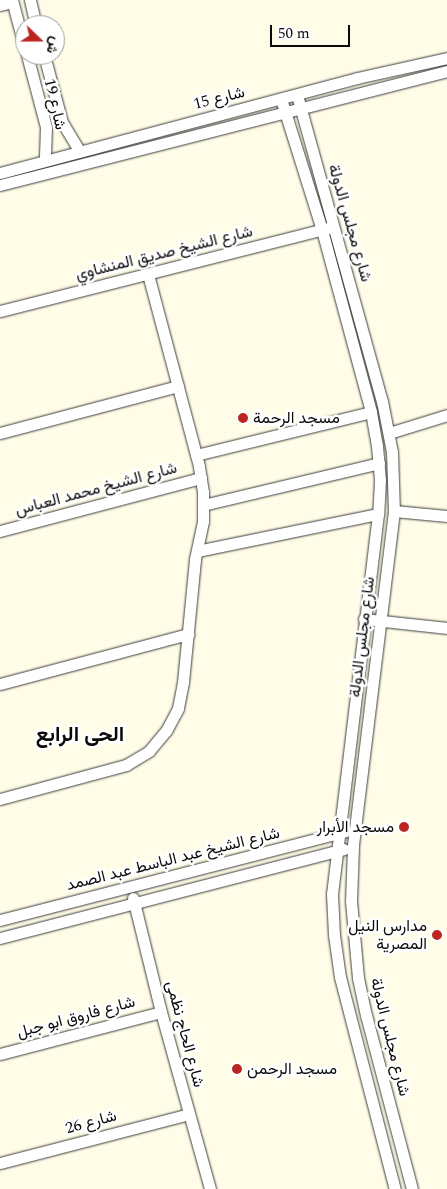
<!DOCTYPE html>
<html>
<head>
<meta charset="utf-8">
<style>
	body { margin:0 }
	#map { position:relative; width:447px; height:1189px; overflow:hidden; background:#fffce7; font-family:Spectral,Vazirmatn,serif }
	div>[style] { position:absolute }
	.roads { filter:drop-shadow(0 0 1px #3d3d3d) drop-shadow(0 0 1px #3d3d3d) }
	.minor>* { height:11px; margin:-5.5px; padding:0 5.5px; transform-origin:5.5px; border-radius:5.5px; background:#fff }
	.dots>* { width:14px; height:14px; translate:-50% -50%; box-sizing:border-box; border:2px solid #fff; border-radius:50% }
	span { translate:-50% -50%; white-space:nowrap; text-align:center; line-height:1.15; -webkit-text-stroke:5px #fff; paint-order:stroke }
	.street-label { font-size:16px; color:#0a0a0a }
	.poi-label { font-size:16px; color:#0a0a0a }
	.left { translate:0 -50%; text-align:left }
	.right { translate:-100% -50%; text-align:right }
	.district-label { font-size:21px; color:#0a0a0a; font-weight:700 }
	.north { position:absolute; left:15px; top:15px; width:50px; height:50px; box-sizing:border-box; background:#fff; border:1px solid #9d9d9d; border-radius:50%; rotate:112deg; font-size:14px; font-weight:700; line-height:20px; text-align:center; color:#0a0a0a }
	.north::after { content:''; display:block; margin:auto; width:18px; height:22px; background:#bb2621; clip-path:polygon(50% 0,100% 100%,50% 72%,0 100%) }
	.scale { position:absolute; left:270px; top:25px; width:80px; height:22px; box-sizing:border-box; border:2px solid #0a0a0a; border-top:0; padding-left:6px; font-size:15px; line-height:18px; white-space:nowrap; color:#0a0a0a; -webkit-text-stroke:4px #fff; paint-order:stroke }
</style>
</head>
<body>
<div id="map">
	<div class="roads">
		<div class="minor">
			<div style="left:12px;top:0;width:51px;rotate:75.1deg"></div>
			<div style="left:30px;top:0;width:26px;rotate:77deg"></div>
			<div style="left:0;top:5px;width:12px;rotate:-14deg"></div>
			<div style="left:27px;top:55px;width:74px;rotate:75.2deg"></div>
			<div style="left:46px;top:127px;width:33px;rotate:92deg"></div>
			<div style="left:44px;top:55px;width:69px;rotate:75deg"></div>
			<div style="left:62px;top:122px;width:33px;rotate:59deg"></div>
			<div style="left:297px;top:95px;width:318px;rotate:74.5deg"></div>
			<div style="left:382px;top:401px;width:52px;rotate:78.9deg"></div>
			<div style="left:392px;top:452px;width:59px;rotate:88.1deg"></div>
			<div style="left:394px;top:511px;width:338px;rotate:97deg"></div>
			<div style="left:353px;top:847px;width:54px;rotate:92.1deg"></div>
			<div style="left:351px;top:901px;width:77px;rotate:84.8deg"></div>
			<div style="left:358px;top:978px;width:38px;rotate:78deg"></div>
			<div style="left:366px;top:1015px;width:180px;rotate:75.2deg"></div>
			<div style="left:281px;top:99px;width:137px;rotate:72.6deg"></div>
			<div style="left:322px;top:230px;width:188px;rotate:74.9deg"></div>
			<div style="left:371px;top:412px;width:35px;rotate:80deg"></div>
			<div style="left:377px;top:446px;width:34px;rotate:85deg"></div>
			<div style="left:380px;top:480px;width:34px;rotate:93deg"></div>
			<div style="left:378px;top:514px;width:383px;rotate:96.9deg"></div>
			<div style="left:332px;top:894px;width:41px;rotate:87.2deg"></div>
			<div style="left:334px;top:935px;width:42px;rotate:81.9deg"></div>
			<div style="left:340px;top:977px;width:219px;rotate:75.5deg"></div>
			<div style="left:0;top:173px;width:369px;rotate:-14.9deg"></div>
			<div style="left:357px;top:78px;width:92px;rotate:-12.5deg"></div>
			<div style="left:0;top:185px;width:461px;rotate:-14.3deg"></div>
			<div style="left:0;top:311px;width:338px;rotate:-14.2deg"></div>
			<div style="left:0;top:433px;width:184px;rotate:-14.8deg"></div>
			<div style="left:389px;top:433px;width:61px;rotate:-17.2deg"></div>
			<div style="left:196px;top:455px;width:180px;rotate:-13.8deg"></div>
			<div style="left:203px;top:505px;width:181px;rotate:-13.4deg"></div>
			<div style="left:394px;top:511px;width:53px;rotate:5.4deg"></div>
			<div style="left:0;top:531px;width:208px;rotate:-14.8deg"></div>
			<div style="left:197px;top:551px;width:185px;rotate:-11.6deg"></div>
			<div style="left:364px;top:619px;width:83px;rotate:6.2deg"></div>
			<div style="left:0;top:684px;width:195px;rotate:-14.9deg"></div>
			<div style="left:0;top:799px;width:131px;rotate:-15.1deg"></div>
			<div style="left:126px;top:765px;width:27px;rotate:-31deg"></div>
			<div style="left:149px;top:751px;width:26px;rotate:-50deg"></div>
			<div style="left:166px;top:731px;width:26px;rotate:-62deg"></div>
			<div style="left:178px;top:708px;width:26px;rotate:-79deg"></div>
			<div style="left:183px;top:682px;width:124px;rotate:-84.4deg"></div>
			<div style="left:195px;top:559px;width:39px;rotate:-78deg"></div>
			<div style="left:203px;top:521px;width:29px;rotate:-90deg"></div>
			<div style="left:203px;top:492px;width:26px;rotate:-99deg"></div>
			<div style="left:199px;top:466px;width:199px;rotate:-104.9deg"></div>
			<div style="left:133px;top:898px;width:117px;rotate:76.2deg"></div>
			<div style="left:161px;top:1012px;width:184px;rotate:74.5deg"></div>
			<div style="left:0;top:920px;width:357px;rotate:-14.4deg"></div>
			<div style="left:0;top:938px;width:355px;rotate:-14.5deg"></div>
			<div style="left:0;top:1054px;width:166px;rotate:-14.6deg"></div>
			<div style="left:0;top:1163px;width:195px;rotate:-14.5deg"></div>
		</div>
	</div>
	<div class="dots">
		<div style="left:243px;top:418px;background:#bb2621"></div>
		<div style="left:404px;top:827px;background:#bb2621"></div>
		<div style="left:437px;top:935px;background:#bb2621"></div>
		<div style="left:237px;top:1069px;background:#bb2621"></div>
	</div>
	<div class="street-label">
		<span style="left:219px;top:98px;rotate:-14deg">شارع 15</span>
		<span style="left:55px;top:104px;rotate:77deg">شارع 19</span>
		<span style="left:350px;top:223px;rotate:74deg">شارع مجلس الدولة</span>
		<span style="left:164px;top:253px;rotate:-14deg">شارع الشيخ صديق المنشاوي</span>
		<span style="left:96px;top:489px;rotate:-15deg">شارع الشيخ محمد العباس</span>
		<span style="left:362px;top:637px;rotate:-83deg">شارع مجلس الدولة</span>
		<span style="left:173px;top:859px;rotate:-14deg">شارع الشيخ عبد الباسط عبد الصمد</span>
		<span style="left:76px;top:1017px;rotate:-15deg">شارع فاروق ابو جبل</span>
		<span style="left:185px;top:1034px;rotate:75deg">شارع الحاج نظمى</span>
		<span style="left:390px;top:1037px;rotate:76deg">شارع مجلس الدولة</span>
		<span style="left:91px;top:1122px;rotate:-15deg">شارع 26</span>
	</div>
	<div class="poi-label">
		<span class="left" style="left:253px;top:418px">مسجد الرحمة</span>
		<span class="right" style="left:394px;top:827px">مسجد الأبرار</span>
		<span class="right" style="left:427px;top:935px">مدارس النيل<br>المصرية</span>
		<span class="left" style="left:247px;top:1069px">مسجد الرحمن</span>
	</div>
	<div class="district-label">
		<span style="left:80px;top:735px">الحى الرابع</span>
	</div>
	<div class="north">ش</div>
	<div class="scale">50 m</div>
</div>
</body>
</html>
